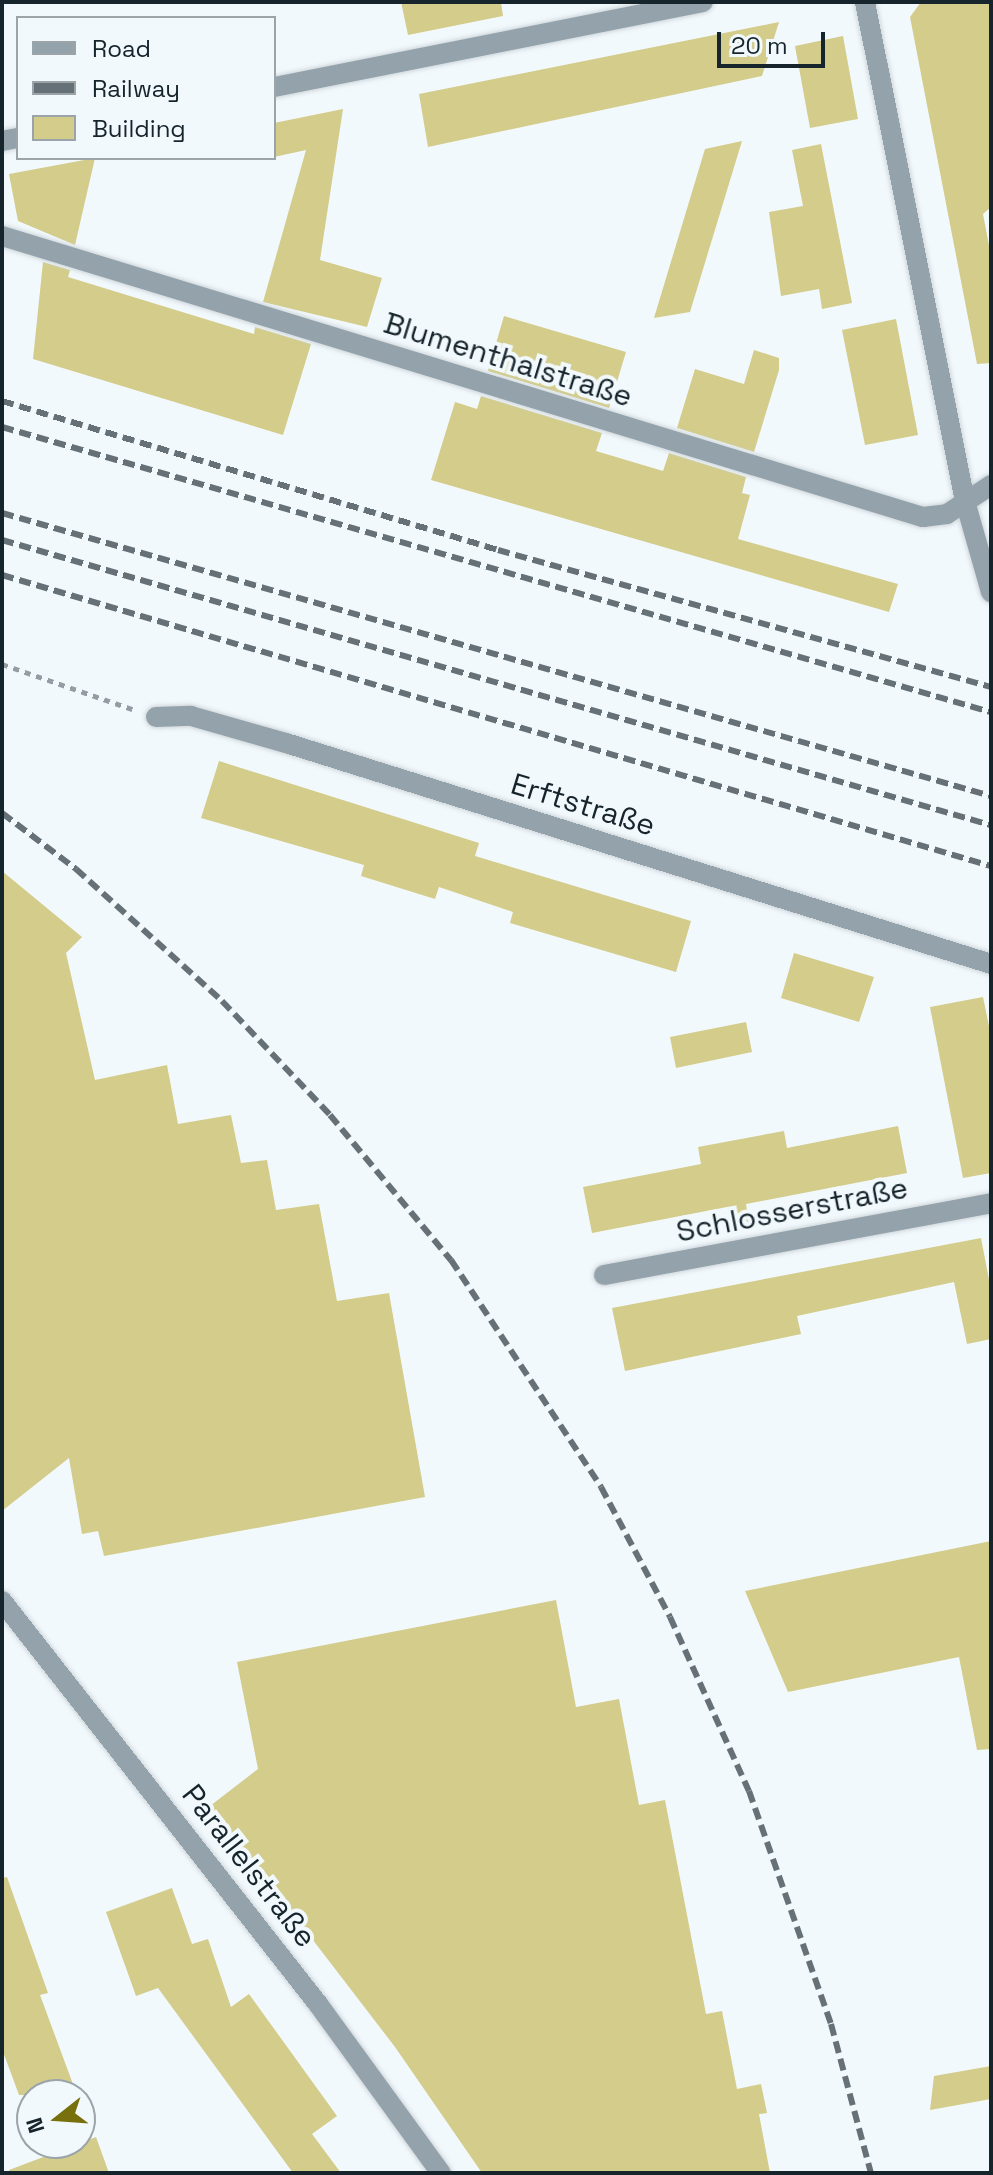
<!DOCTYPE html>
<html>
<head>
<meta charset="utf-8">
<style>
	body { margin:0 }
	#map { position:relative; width:993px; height:2175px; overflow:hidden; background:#f2f9fd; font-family:"Space Grotesk",sans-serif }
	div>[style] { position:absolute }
	.building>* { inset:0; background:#d3cc8a }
	.path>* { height:5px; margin-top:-2.5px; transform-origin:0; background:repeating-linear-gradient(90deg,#939da3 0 6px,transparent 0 12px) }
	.roads { filter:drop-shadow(0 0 2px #cfd7db) drop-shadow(0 0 2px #cfd7db) }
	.minor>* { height:20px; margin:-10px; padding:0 10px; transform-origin:10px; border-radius:10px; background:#94a2ab }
	.rail>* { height:6px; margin-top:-3px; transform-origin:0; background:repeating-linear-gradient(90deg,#667177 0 12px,transparent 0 18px) }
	span { translate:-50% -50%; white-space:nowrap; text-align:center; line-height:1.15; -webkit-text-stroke:8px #f2f9fd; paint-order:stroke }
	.street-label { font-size:30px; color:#16242b }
	.frame { position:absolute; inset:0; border:4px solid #16242b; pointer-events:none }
	.legend { position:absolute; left:16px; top:16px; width:260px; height:144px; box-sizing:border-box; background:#f2f9fd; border:2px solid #9aa4a9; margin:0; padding:10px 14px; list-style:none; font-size:24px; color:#16242b }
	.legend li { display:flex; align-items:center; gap:16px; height:40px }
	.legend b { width:40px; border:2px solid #9aa4a9 }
	.north { position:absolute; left:16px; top:2079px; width:80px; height:80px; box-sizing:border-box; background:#f2f9fd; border:2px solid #9aa4a9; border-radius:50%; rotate:253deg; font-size:22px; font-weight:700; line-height:32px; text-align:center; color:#16242b }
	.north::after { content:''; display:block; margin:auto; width:28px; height:36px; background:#786f0d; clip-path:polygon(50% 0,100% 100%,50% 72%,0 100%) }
	.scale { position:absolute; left:717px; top:32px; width:108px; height:36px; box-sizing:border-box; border:4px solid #16242b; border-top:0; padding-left:10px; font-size:24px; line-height:28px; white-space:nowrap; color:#16242b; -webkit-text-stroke:6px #f2f9fd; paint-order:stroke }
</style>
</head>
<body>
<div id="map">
	<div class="building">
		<div style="clip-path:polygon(401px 2px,501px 2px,503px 16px,408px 35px)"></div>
		<div style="clip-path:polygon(921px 2px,991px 2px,991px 207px,983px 214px,991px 256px,991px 363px,977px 364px,910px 17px)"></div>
		<div style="clip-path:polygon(779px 22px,762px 76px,428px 147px,419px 94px)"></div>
		<div style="clip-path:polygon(843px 36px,858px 119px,810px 128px,795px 46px)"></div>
		<div style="clip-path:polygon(343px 109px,320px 260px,382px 278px,367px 327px,263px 302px,306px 150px,274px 157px,274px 123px)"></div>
		<div style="clip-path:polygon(742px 141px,690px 312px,654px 318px,705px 149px)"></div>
		<div style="clip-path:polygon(821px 144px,852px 303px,822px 309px,819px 289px,781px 296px,769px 212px,803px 206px,792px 150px)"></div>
		<div style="clip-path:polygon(95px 158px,75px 245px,18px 221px,9px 174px)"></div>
		<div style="clip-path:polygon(43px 262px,70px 270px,68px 277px,254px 334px,255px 327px,311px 344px,283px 435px,33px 359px)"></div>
		<div style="clip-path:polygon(504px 316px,626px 352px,609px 408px,488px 371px)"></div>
		<div style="clip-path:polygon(896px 319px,918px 435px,865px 445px,842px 330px)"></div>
		<div style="clip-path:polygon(754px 350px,779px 358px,779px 370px,754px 452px,677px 428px,695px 369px,744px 384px)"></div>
		<div style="clip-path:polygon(481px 396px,602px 433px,596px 451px,663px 471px,669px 453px,746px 477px,742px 493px,750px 495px,738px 539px,898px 584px,889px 612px,431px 480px,455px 402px,477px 409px)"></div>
		<div style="clip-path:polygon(219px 761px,479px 843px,475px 856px,691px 921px,676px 972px,510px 923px,513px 912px,439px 887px,435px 899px,361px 876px,364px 865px,201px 818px)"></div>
		<div style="clip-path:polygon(2px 871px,82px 937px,66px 953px,95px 1080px,167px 1065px,178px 1124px,231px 1115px,241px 1163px,267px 1160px,276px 1210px,319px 1204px,337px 1301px,389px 1293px,425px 1497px,104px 1556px,98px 1531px,82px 1534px,69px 1458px,2px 1511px)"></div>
		<div style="clip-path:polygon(794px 953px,874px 977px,859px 1022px,781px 998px)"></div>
		<div style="clip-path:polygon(983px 997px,991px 1036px,991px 1173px,963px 1178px,930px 1007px)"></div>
		<div style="clip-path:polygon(746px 1022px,752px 1052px,676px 1068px,670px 1037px)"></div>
		<div style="clip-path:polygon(898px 1126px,907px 1173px,746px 1204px,749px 1223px,727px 1207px,592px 1233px,583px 1187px,701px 1164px,698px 1147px,784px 1131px,787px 1148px)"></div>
		<div style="clip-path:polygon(981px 1238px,991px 1290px,991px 1339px,967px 1344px,954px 1282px,797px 1316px,801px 1334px,625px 1371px,612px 1308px)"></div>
		<div style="clip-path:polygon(991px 1541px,991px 1749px,977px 1750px,959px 1657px,788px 1692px,745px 1591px)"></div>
		<div style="clip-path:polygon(556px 1600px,576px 1707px,619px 1699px,639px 1805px,665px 1800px,706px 2014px,722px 2011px,737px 2089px,761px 2084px,767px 2113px,759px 2114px,770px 2173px,482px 2173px,395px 2047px,210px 1806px,258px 1769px,237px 1662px)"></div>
		<div style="clip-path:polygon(7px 1877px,48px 1993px,40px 1995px,77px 2095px,19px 2095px,2px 2049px,2px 1878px)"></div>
		<div style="clip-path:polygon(172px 1888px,192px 1944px,208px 1939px,231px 2007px,249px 1994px,337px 2116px,312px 2134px,341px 2173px,293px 2173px,158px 1988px,136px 1996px,106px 1912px)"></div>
		<div style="clip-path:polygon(991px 2066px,991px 2099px,930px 2110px,934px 2076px)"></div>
		<div style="clip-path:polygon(96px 2137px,109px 2173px,10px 2173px,9px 2170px)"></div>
	</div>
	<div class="path">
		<div style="left:2px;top:664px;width:138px;rotate:19.1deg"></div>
	</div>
	<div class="roads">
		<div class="minor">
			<div style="left:865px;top:2px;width:509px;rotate:78.67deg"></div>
			<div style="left:965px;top:501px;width:95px;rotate:74.1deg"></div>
			<div style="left:274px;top:87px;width:437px;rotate:-11.2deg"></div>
			<div style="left:2px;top:141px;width:16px;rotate:-11deg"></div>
			<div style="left:2px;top:236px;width:963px;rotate:16.97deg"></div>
			<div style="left:923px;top:517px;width:24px;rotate:-7deg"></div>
			<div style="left:947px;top:514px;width:53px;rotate:-33.4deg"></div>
			<div style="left:156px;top:717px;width:35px;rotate:-2deg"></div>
			<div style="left:191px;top:716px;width:99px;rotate:15.9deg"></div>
			<div style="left:286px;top:743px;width:739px;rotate:17.4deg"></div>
			<div style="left:604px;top:1275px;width:394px;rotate:-10.5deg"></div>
			<div style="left:2px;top:1601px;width:512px;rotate:51.9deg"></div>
			<div style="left:318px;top:2004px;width:209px;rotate:54deg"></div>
		</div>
	</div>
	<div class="rail">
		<div style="left:2px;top:401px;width:518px;rotate:16.72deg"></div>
		<div style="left:498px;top:550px;width:512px;rotate:15.53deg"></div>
		<div style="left:2px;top:427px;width:1029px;rotate:16.08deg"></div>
		<div style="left:2px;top:513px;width:1029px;rotate:15.97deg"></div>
		<div style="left:2px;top:540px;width:1029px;rotate:16.08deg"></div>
		<div style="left:2px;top:575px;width:1031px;rotate:16.4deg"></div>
		<div style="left:2px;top:813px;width:93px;rotate:37.1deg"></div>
		<div style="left:76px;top:869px;width:197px;rotate:42.1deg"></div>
		<div style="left:222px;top:1001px;width:157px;rotate:46.5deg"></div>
		<div style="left:330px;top:1115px;width:189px;rotate:50.2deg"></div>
		<div style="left:451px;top:1260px;width:272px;rotate:56.5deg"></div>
		<div style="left:601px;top:1487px;width:147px;rotate:62deg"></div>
		<div style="left:670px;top:1617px;width:191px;rotate:65.6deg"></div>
		<div style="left:749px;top:1791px;width:247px;rotate:70.6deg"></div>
		<div style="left:831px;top:2024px;width:154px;rotate:75deg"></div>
	</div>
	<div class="street-label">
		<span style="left:508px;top:360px;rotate:17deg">Blumenthalstraße</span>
		<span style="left:583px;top:805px;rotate:17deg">Erftstraße</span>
		<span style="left:792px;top:1210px;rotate:-11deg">Schlosserstraße</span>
		<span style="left:249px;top:1866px;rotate:52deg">Parallelstraße</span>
	</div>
	<div class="frame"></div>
	<ul class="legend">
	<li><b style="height:10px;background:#94a2ab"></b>Road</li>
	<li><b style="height:10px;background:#667177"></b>Railway</li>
	<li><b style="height:22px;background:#d3cc8a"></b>Building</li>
	</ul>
	<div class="north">N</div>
	<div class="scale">20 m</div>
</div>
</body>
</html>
